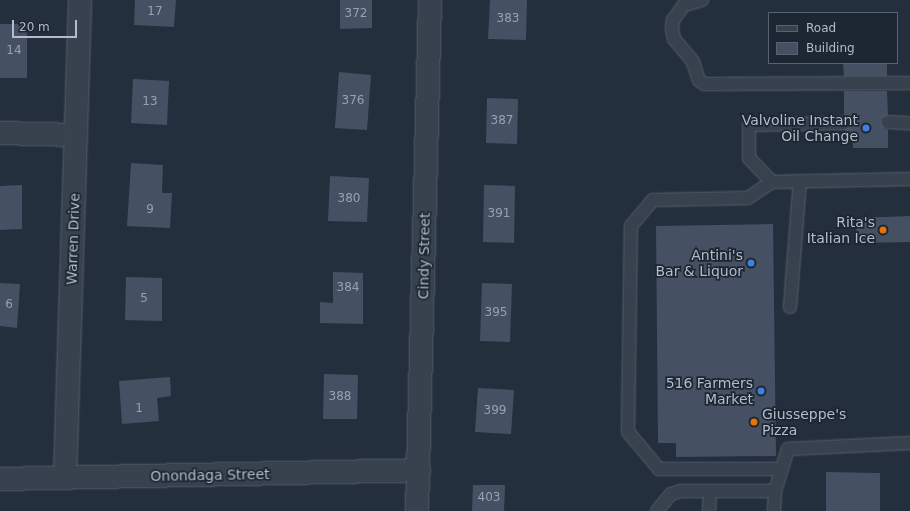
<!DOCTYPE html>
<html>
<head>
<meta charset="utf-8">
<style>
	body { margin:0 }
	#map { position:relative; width:910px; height:511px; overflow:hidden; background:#242f3e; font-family:"DejaVu Sans",sans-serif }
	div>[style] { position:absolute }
	.building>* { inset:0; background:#455162 }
	.roads { filter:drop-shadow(0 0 1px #565f6c) drop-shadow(0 0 1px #565f6c) }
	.lane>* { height:12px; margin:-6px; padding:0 6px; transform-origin:6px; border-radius:6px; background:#38414e }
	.street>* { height:22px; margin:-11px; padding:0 11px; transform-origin:11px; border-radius:11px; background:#38414e }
	.dots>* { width:11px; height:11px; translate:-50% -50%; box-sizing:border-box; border:2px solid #1d2633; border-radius:50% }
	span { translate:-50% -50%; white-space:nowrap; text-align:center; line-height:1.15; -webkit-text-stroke:3.5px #1d2633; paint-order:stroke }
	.number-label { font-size:12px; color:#98a1af }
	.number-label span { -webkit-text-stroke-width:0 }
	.poi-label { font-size:14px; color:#b4bcc9 }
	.right { translate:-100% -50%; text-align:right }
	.left { translate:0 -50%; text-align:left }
	.street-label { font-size:14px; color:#b4bcc9 }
	.legend { position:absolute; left:768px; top:12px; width:130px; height:52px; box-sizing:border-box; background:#1d2633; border:1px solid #59626f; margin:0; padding:5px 7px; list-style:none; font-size:12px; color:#b4bcc9 }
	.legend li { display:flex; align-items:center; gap:8px; height:20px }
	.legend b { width:20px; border:1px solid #59626f }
	.scale { position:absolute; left:12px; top:20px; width:65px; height:18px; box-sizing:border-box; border:2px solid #b4bcc9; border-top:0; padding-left:5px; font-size:12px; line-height:14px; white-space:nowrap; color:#b4bcc9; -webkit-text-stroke:3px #1d2633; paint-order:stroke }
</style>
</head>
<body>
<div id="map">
	<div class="building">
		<div style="clip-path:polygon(135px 0,176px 0,174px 27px,134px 25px)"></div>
		<div style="clip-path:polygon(340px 0,372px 0,372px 28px,340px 29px)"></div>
		<div style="clip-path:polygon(490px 0,527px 0,526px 40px,488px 39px)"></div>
		<div style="clip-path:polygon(0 24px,27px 24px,27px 78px,0 78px)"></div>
		<div style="clip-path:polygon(843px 63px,887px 63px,887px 76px,844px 76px)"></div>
		<div style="clip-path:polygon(339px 72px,371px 75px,367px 130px,335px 128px)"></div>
		<div style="clip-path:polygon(133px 79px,169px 81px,167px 125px,131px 123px)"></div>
		<div style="clip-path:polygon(844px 91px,887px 91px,888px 115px,882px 118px,881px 122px,884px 128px,888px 130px,888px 148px,853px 148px,853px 134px,845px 134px,845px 130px,851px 123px,850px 119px,844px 116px)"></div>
		<div style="clip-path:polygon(487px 98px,518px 99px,517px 144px,486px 143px)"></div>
		<div style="clip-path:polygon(131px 163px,163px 165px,162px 193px,172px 193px,170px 228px,127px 226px)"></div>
		<div style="clip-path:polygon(330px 176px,369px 178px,367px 222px,328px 221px)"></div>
		<div style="clip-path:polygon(22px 185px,22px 229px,0 230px,0 186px)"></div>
		<div style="clip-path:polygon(484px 185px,515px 186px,514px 243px,483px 242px)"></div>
		<div style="clip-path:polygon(910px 216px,910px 242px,857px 243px,856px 218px)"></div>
		<div style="clip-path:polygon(773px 224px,776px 456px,676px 457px,676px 443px,658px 443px,656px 226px)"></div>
		<div style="clip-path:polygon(333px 272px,363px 273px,363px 324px,320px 323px,320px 302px,333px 303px)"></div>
		<div style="clip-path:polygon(126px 277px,162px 278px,162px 321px,125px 320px)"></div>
		<div style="clip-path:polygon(0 283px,20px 284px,17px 328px,0 326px)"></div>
		<div style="clip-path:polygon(482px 283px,512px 284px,510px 342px,480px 341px)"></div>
		<div style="clip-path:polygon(324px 374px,358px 375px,357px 419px,323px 419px)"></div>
		<div style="clip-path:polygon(170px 377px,171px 396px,157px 398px,159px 421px,122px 424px,119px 381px)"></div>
		<div style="clip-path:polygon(478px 388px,514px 390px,511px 434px,475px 432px)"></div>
		<div style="clip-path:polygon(826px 472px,880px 473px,880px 511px,826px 511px)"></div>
		<div style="clip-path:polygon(473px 485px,505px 485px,504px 511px,472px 511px)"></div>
	</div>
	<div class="roads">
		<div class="lane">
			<div style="left:702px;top:0;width:19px;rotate:164deg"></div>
			<div style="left:684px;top:5px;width:19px;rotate:126deg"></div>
			<div style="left:673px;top:20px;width:9px;rotate:96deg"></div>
			<div style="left:672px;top:29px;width:10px;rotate:79deg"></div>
			<div style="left:674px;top:39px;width:30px;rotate:50deg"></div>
			<div style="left:693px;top:62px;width:19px;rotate:72deg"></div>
			<div style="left:699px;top:80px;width:6px;rotate:39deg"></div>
			<div style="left:704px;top:84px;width:206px;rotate:-0.3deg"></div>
			<div style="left:888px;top:122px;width:22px;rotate:3deg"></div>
			<div style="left:772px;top:182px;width:33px;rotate:-134deg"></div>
			<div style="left:749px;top:158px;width:33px;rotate:-90deg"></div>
			<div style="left:749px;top:125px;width:95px;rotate:-1.2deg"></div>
			<div style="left:790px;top:307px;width:126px;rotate:-85.5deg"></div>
			<div style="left:781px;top:469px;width:122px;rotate:180deg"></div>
			<div style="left:659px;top:469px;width:48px;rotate:-130deg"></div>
			<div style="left:628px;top:432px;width:206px;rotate:-89.2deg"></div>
			<div style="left:631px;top:226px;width:34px;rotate:-50deg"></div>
			<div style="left:653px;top:200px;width:95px;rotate:-1.2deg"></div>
			<div style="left:748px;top:198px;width:29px;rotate:-34deg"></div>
			<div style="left:772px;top:182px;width:138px;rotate:-1.2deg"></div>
			<div style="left:657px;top:511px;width:22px;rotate:-51deg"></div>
			<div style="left:671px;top:494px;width:10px;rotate:-17deg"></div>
			<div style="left:681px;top:491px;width:94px"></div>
			<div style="left:709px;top:511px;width:20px;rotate:-87deg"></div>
			<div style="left:774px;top:511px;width:20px;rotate:-87deg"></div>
			<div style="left:775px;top:491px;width:44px;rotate:-72.8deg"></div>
			<div style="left:788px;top:449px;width:122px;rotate:-2.8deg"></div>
		</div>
		<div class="street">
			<div style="left:0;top:133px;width:76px;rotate:1.5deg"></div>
			<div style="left:65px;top:478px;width:478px;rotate:-88.2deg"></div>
			<div style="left:0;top:479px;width:419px;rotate:-1.2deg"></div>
			<div style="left:417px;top:511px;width:511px;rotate:-88.54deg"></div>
		</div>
	</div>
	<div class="dots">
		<div style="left:866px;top:128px;background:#3f7fe0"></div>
		<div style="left:883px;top:230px;background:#e8710a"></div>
		<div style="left:751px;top:263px;background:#3f7fe0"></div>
		<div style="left:761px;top:391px;background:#3f7fe0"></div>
		<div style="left:754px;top:422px;background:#e8710a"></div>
	</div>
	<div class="number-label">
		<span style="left:155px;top:12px">17</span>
		<span style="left:356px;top:14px">372</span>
		<span style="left:508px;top:19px">383</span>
		<span style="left:14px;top:51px">14</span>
		<span style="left:353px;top:101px">376</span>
		<span style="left:150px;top:102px">13</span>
		<span style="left:502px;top:121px">387</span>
		<span style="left:349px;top:199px">380</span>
		<span style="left:150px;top:210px">9</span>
		<span style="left:499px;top:214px">391</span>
		<span style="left:348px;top:288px">384</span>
		<span style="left:144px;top:299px">5</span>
		<span style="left:9px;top:305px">6</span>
		<span style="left:496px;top:313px">395</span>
		<span style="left:340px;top:397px">388</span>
		<span style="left:139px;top:409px">1</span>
		<span style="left:495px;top:411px">399</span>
		<span style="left:489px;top:498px">403</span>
	</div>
	<div class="poi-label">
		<span class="right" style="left:858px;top:128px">Valvoline Instant<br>Oil Change</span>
		<span class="right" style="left:875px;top:230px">Rita's<br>Italian Ice</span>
		<span class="right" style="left:743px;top:263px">Antini's<br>Bar &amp; Liquor</span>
		<span class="right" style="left:753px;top:391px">516 Farmers<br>Market</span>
		<span class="left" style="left:762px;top:422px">Giusseppe's<br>Pizza</span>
	</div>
	<div class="street-label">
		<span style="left:73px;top:239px;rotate:-88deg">Warren Drive</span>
		<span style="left:424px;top:256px;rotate:-89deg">Cindy Street</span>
		<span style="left:210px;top:475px;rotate:-1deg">Onondaga Street</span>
	</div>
	<ul class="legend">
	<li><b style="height:5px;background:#38414e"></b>Road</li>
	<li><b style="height:11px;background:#455162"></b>Building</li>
	</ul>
	<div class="scale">20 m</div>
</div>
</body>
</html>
